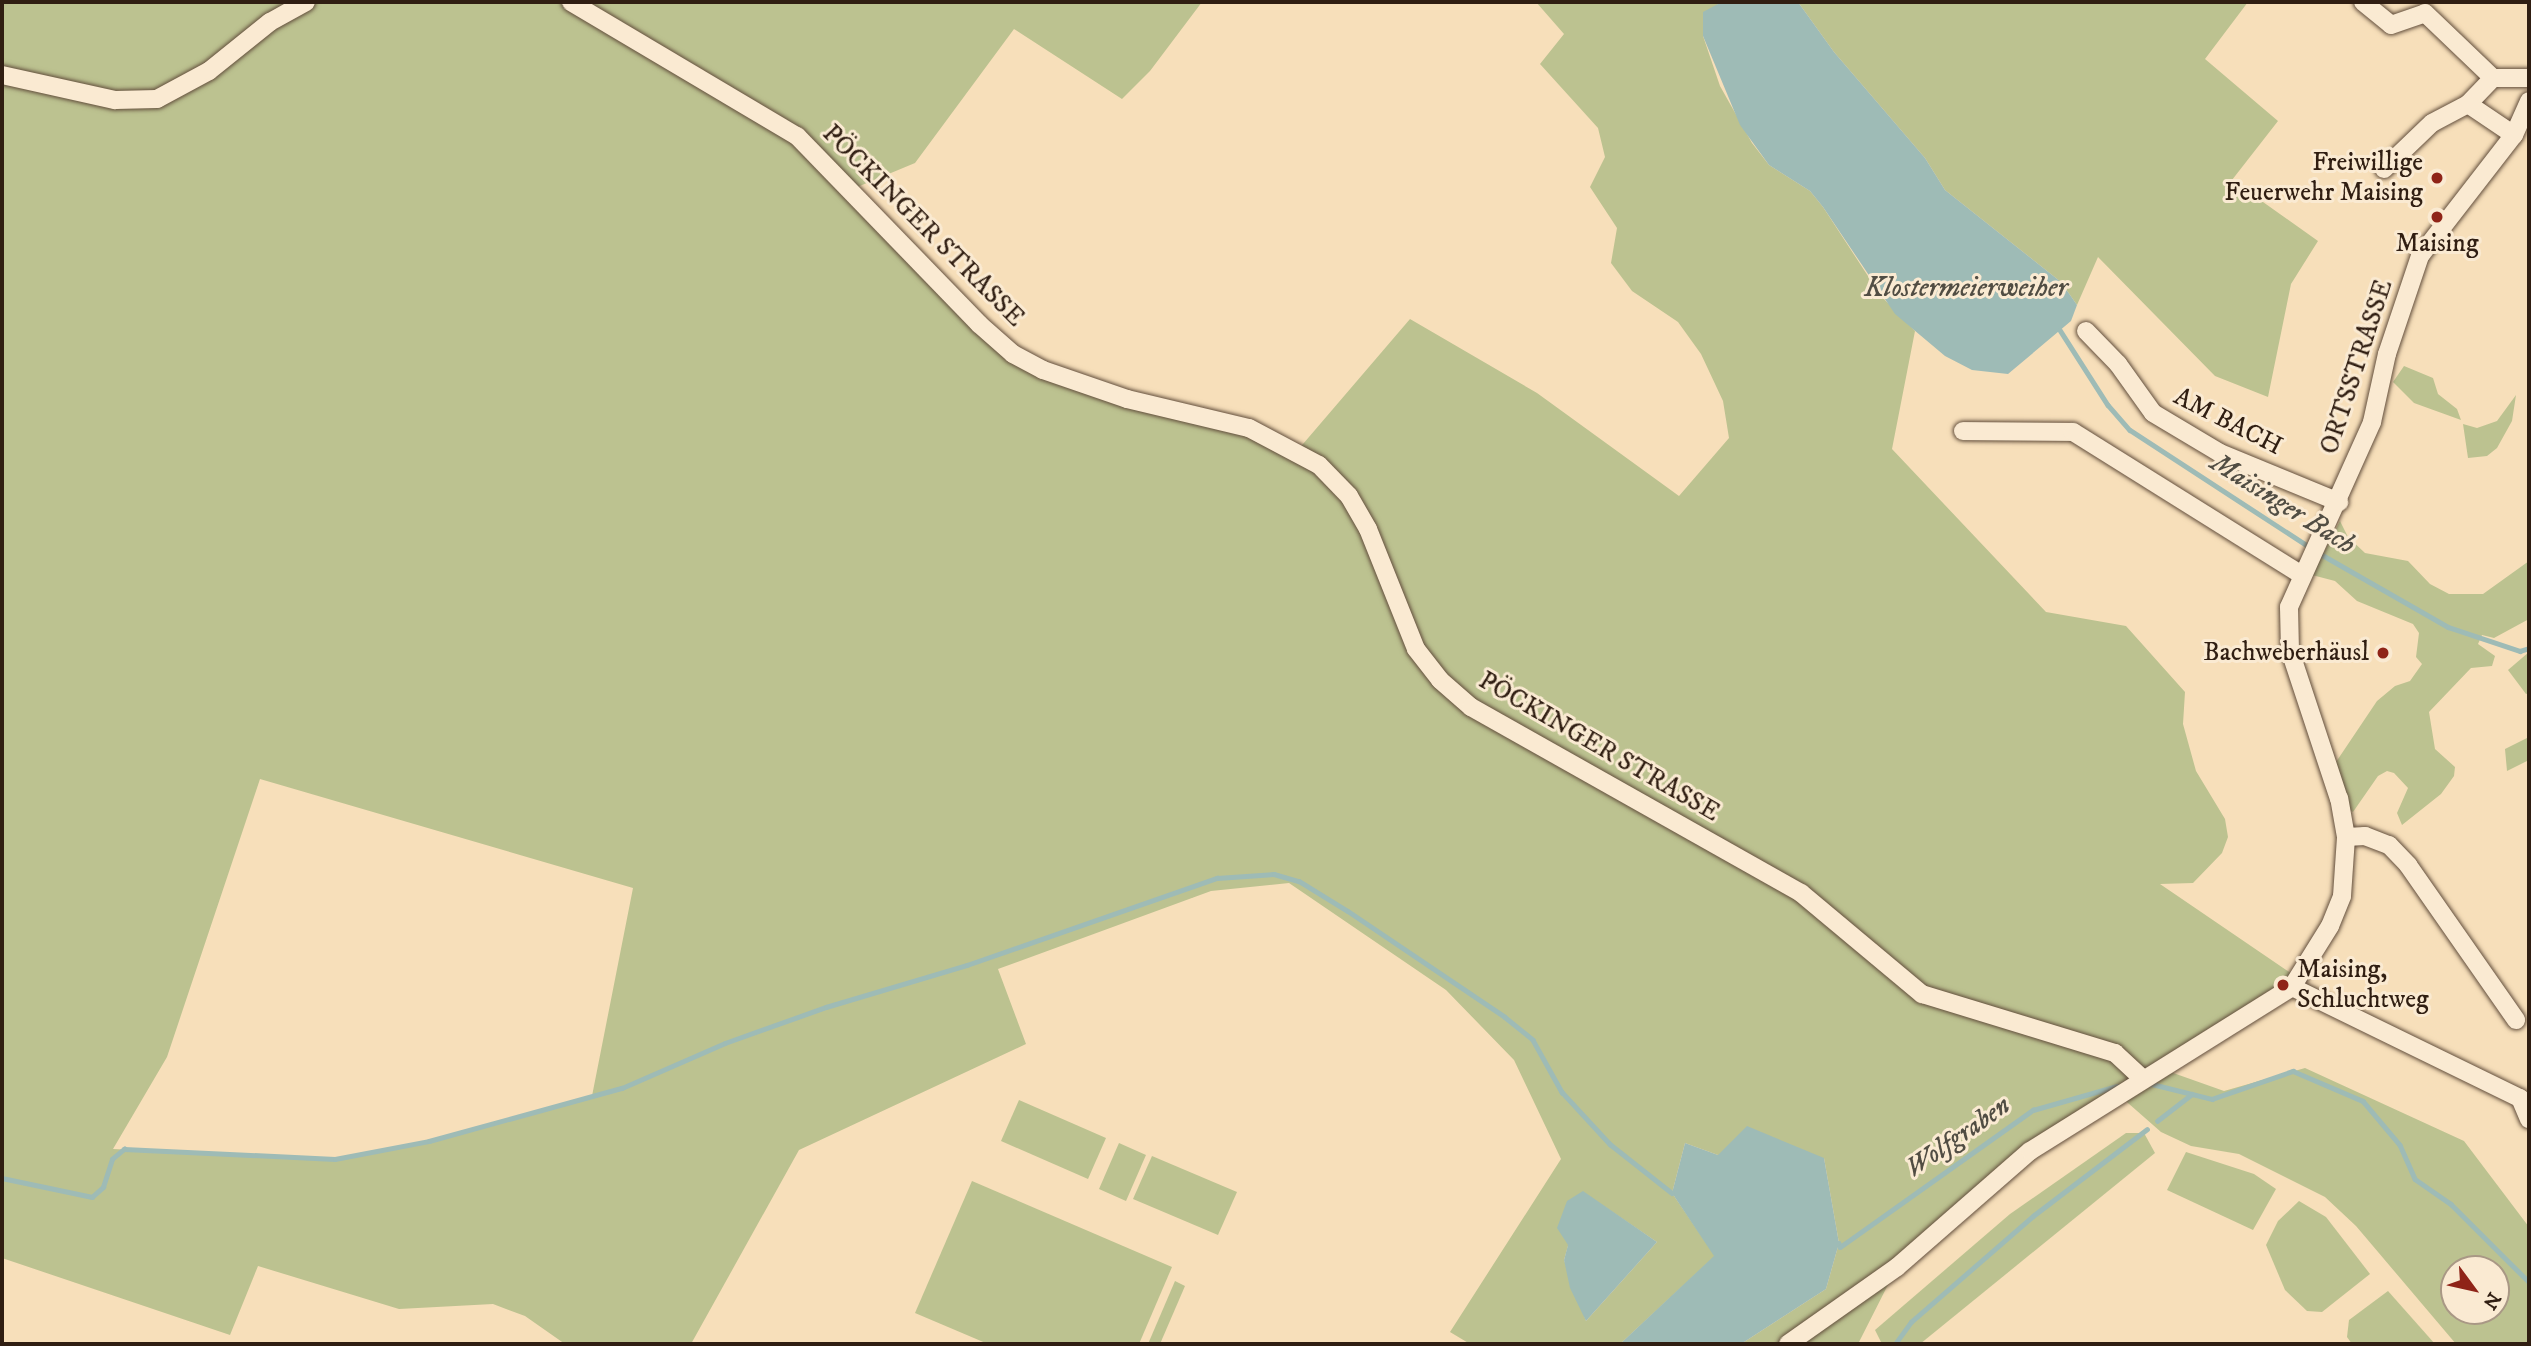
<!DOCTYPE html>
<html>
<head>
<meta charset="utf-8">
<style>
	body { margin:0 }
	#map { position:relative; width:2531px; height:1346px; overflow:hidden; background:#f7dfba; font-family:"IM FELL DW Pica",serif }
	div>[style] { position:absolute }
	.green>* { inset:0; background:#bcc290 }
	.water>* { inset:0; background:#9ebbb6 }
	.stream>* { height:4.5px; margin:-2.25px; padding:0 2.25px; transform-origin:2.25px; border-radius:2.25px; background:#9ebbb6 }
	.roads { filter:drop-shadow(0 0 2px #624e3c) drop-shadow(0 0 2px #624e3c) }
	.street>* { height:18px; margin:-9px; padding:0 9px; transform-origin:9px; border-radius:9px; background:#faead2 }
	.dots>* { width:19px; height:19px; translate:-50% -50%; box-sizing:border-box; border:4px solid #faead2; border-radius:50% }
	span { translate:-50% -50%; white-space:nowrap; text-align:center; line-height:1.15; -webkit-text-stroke:6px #faead2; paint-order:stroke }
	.poi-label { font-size:26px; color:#301e12 }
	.right { translate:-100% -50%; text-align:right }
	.left { translate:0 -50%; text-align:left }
	.street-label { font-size:26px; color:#301e12 }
	.water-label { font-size:28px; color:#514d43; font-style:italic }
	.frame { position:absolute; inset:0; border:4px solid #301e12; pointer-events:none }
	.north { position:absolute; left:2440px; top:1255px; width:70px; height:70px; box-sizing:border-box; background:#faead2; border:2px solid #a99885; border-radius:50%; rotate:123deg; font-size:19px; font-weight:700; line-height:28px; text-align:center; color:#301e12 }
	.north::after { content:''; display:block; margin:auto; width:24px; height:32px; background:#8f2418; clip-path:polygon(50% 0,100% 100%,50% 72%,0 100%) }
</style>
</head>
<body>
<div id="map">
	<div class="green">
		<div style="clip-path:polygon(evenodd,2px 2px,1202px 2px,1150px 71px,1122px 99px,1014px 29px,915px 163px,850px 190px,1013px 354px,1297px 451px,1410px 319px,1537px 393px,1679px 496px,1729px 438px,1723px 401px,1701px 354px,1678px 322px,1632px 291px,1611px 263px,1617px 228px,1590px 187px,1605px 157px,1598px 128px,1540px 64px,1564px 34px,1536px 2px,1755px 2px,1718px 4px,1703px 36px,1720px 86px,1752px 143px,1769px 165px,1810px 191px,1823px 207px,1881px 296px,1915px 331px,1892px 449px,2046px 612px,2126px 626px,2185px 692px,2183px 724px,2196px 771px,2225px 819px,2228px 837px,2222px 853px,2193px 883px,2160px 884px,2298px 978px,2162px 1069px,2224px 1091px,2305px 1068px,2464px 1141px,2529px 1227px,2529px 1344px,2456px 1344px,2356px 1226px,2325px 1197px,2239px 1154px,2191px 1146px,2161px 1132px,2120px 1096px,2030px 1151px,1897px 1267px,1858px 1344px,1741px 1344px,1826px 1289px,1839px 1243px,1824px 1158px,1718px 1155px,1685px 1143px,1672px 1193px,1715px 1256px,1620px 1344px,1470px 1344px,1450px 1332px,1561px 1159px,1514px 1060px,1446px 990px,1289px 883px,1211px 891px,998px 969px,1026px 1044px,799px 1150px,691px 1344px,565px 1344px,525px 1316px,493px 1304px,399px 1309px,258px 1266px,230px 1335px,2px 1258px,2px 2px,260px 779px,633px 888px,592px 1096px,429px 1141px,335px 1159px,113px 1149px,167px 1057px,260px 779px,2px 2px,1583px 1192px,1657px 1242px,1586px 1321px,1564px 1260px,1583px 1192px,2px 2px,2454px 1269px,2496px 1269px,2496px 1311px,2454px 1311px,2454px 1269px)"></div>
		<div style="clip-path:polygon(1798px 2px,2248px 2px,2205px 59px,2278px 121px,2232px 180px,2318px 241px,2291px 284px,2268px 397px,2215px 376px,2098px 257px,2077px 305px,2061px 282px,1945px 190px,1925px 158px,1834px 52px)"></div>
		<div style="clip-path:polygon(2404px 366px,2433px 378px,2438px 394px,2457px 409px,2461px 420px,2414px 403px,2393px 382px)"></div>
		<div style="clip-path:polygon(2516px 395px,2512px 421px,2497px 448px,2487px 456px,2468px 458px,2463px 424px,2477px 428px,2497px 421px)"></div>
		<div style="clip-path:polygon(2340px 521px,2348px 537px,2365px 553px,2408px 561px,2430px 584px,2449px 594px,2483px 594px,2529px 561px,2529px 619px,2494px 638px,2482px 635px,2478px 644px,2495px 656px,2492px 666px,2471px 668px,2429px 712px,2435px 749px,2455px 767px,2454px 776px,2441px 794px,2402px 825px,2397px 813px,2408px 788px,2394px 773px,2387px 771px,2378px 776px,2353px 812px,2345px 808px,2334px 765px,2377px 701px,2395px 686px,2410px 681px,2422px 664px,2416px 657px,2419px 633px,2413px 624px,2357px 601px,2335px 581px,2312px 575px)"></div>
		<div style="clip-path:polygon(2529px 652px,2529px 693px,2526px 694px,2508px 670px)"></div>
		<div style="clip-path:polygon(2529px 737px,2529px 760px,2507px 771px,2505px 749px)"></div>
		<div style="clip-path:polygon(1019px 1100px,1106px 1138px,1088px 1179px,1001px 1141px)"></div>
		<div style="clip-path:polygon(2126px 1133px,2144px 1133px,2155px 1153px,1920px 1344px,1882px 1344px,1875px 1330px,2010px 1214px)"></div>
		<div style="clip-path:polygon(1119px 1143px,1146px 1155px,1126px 1201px,1099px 1189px)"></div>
		<div style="clip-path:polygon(2186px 1152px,2254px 1174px,2276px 1189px,2253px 1230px,2167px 1190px)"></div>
		<div style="clip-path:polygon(1152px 1156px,1237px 1192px,1218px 1235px,1133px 1199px)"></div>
		<div style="clip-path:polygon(972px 1181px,1172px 1267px,1139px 1344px,988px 1344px,915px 1313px)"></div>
		<div style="clip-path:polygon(2299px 1201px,2326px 1217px,2370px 1274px,2322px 1312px,2307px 1311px,2285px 1290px,2266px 1245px,2278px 1221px)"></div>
		<div style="clip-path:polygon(1175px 1281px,1185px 1286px,1160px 1344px,1148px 1344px)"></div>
		<div style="clip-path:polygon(2388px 1291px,2435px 1344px,2352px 1344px,2347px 1337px,2349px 1320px)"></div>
	</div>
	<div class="water">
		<div style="clip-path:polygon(1798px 2px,1834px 52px,1925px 158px,1945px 190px,2061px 282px,2077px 305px,2071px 321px,2008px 374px,1972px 370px,1945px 356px,1895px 314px,1823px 207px,1810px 191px,1769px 165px,1740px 125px,1703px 36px,1703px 12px,1718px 4px)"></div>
		<div style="clip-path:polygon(1747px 1126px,1824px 1158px,1839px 1243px,1826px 1289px,1741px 1344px,1620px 1344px,1714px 1256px,1672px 1193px,1685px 1143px,1718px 1155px)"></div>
		<div style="clip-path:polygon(1583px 1191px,1657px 1242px,1586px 1321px,1570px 1288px,1564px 1260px,1568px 1245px,1557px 1228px,1567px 1201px)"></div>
	</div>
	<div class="stream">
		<div style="left:2060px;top:330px;width:89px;rotate:57.4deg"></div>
		<div style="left:2108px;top:405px;width:33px;rotate:49deg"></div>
		<div style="left:2130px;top:430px;width:216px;rotate:33.1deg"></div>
		<div style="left:2319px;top:553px;width:149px;rotate:29.8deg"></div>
		<div style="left:2448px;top:627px;width:76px;rotate:18.4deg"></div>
		<div style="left:2520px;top:651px;width:9px;rotate:-18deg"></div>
		<div style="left:2152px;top:1084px;width:62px;rotate:14deg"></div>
		<div style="left:2212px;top:1099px;width:86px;rotate:-19.1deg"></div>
		<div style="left:2293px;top:1071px;width:76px;rotate:23.2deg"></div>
		<div style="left:2363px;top:1101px;width:57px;rotate:49.9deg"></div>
		<div style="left:2400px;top:1145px;width:37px;rotate:66deg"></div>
		<div style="left:2415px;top:1179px;width:44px;rotate:34.8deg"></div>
		<div style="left:2451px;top:1204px;width:110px;rotate:45deg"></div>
		<div style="left:2157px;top:1121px;width:44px;rotate:-37.6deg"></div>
		<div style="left:2px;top:1178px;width:92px;rotate:11.9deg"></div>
		<div style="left:92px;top:1197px;width:15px;rotate:-42deg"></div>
		<div style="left:103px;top:1187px;width:29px;rotate:-72deg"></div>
		<div style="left:112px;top:1159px;width:16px;rotate:-40deg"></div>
		<div style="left:124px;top:1149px;width:211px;rotate:2.7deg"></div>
		<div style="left:335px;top:1159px;width:96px;rotate:-10.8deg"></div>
		<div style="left:429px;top:1141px;width:200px;rotate:-15.4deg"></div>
		<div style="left:622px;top:1088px;width:112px;rotate:-23.6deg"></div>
		<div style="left:725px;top:1043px;width:107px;rotate:-19.6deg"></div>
		<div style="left:826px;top:1007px;width:147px;rotate:-16.6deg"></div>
		<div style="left:967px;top:965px;width:265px;rotate:-19.2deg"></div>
		<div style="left:1217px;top:878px;width:57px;rotate:-4deg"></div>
		<div style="left:1274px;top:874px;width:26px;rotate:16deg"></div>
		<div style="left:1299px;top:881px;width:57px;rotate:31.5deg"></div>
		<div style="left:1348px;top:911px;width:189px;rotate:34deg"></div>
		<div style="left:1505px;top:1017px;width:36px;rotate:39deg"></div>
		<div style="left:1533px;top:1040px;width:60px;rotate:60.9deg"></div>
		<div style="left:1562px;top:1092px;width:71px;rotate:47.3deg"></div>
		<div style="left:1610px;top:1144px;width:79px;rotate:38.3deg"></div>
		<div style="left:1839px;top:1243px;width:4px;rotate:76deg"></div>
		<div style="left:1840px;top:1247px;width:237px;rotate:-35.4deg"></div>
		<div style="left:2033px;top:1110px;width:87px;rotate:-15.9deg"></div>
		<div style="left:1895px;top:1344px;width:27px;rotate:-54deg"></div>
		<div style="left:1911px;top:1322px;width:162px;rotate:-41deg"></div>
		<div style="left:2033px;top:1216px;width:143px;rotate:-37.3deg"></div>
	</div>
	<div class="roads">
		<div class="street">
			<div style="left:571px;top:2px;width:263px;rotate:30.7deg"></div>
			<div style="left:797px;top:136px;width:262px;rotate:45.9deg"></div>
			<div style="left:979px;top:324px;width:45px;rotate:41.4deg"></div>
			<div style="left:1013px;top:354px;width:34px;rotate:28deg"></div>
			<div style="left:1043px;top:370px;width:89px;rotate:19deg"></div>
			<div style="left:1127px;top:399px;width:125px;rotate:13.4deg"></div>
			<div style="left:1249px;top:428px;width:79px;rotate:27.9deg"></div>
			<div style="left:1319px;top:465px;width:43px;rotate:45.9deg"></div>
			<div style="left:1349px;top:496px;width:38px;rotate:60deg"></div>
			<div style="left:1368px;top:529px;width:129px;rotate:68.2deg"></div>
			<div style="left:1416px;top:649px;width:39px;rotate:52deg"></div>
			<div style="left:1440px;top:680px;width:41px;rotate:41.1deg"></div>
			<div style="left:1471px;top:707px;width:379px;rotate:29.4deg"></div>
			<div style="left:1801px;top:893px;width:158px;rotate:39.9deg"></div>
			<div style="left:1922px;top:994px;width:202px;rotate:17deg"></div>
			<div style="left:2115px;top:1053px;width:38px;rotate:43deg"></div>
			<div style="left:2363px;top:2px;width:36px;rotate:39deg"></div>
			<div style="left:2391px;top:25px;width:36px;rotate:-19deg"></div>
			<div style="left:2425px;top:13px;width:94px;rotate:43.7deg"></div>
			<div style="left:2493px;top:78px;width:36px"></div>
			<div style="left:2px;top:75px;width:116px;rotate:12.5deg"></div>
			<div style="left:115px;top:100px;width:42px;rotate:-1.4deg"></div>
			<div style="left:157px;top:99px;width:59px;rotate:-28.3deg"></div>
			<div style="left:209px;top:71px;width:78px;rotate:-38.8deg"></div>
			<div style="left:270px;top:22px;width:41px;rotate:-29.1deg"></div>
			<div style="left:2468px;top:104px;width:36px;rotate:-46deg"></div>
			<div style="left:2384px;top:169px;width:66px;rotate:-43.8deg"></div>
			<div style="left:2432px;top:123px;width:41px;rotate:-27.8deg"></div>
			<div style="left:2468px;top:104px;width:55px;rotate:34deg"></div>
			<div style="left:2086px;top:331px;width:46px;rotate:45.9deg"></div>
			<div style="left:2118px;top:364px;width:60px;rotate:54.5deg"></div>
			<div style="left:2153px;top:413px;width:78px;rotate:30.8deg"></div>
			<div style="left:2220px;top:453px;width:129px;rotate:22.4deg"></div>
			<div style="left:1963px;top:431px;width:110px;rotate:0.5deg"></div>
			<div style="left:2073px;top:432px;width:270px;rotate:32deg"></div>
			<div style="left:2346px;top:837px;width:19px;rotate:-3deg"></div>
			<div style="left:2365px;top:836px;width:26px;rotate:21deg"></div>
			<div style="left:2389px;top:845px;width:28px;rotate:46deg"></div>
			<div style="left:2408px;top:865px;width:189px;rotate:55.1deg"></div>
			<div style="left:2292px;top:987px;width:254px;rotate:26deg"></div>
			<div style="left:2520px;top:1098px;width:23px;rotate:67deg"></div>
			<div style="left:1788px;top:1344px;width:133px;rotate:-35.2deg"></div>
			<div style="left:1897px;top:1267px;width:176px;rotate:-41.1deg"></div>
			<div style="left:2030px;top:1151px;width:309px;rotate:-32deg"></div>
			<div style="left:2292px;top:987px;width:72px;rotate:-58.1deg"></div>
			<div style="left:2330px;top:926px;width:32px;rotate:-68deg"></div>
			<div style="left:2342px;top:896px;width:59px;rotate:-86.1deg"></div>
			<div style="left:2346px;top:837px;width:39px;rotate:-100deg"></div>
			<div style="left:2339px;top:799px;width:156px;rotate:-108.3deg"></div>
			<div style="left:2290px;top:651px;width:44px;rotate:-91.3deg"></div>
			<div style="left:2289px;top:607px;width:203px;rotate:-65.8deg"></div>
			<div style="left:2372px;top:422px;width:70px;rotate:-77.6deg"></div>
			<div style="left:2387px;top:354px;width:103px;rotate:-71.4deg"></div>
			<div style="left:2420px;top:256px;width:153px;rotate:-52.2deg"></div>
			<div style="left:2514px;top:135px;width:37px;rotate:-66deg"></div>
		</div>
	</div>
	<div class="dots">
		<div style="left:2437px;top:178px;background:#8f2418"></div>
		<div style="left:2437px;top:217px;background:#8f2418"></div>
		<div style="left:2383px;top:653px;background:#8f2418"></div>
		<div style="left:2283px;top:985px;background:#8f2418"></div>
	</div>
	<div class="poi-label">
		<span class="right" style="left:2423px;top:178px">Freiwillige<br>Feuerwehr Maising</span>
		<span style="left:2437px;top:244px">Maising</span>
		<span class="right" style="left:2369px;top:653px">Bachweberhäusl</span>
		<span class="left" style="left:2297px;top:985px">Maising,<br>Schluchtweg</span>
	</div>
	<div class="street-label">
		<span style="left:923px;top:226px;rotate:45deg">PÖCKINGER STRASSE</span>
		<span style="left:2357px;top:367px;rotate:-72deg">ORTSSTRASSE</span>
		<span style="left:2228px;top:422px;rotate:27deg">AM BACH</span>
		<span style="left:1599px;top:747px;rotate:30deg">PÖCKINGER STRASSE</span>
	</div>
	<div class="water-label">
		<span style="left:1966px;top:288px">Klostermeierweiher</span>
		<span style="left:2283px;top:504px;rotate:32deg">Maisinger Bach</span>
		<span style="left:1958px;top:1137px;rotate:-35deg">Wolfgraben</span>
	</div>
	<div class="frame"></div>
	<div class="north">N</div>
</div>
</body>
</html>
